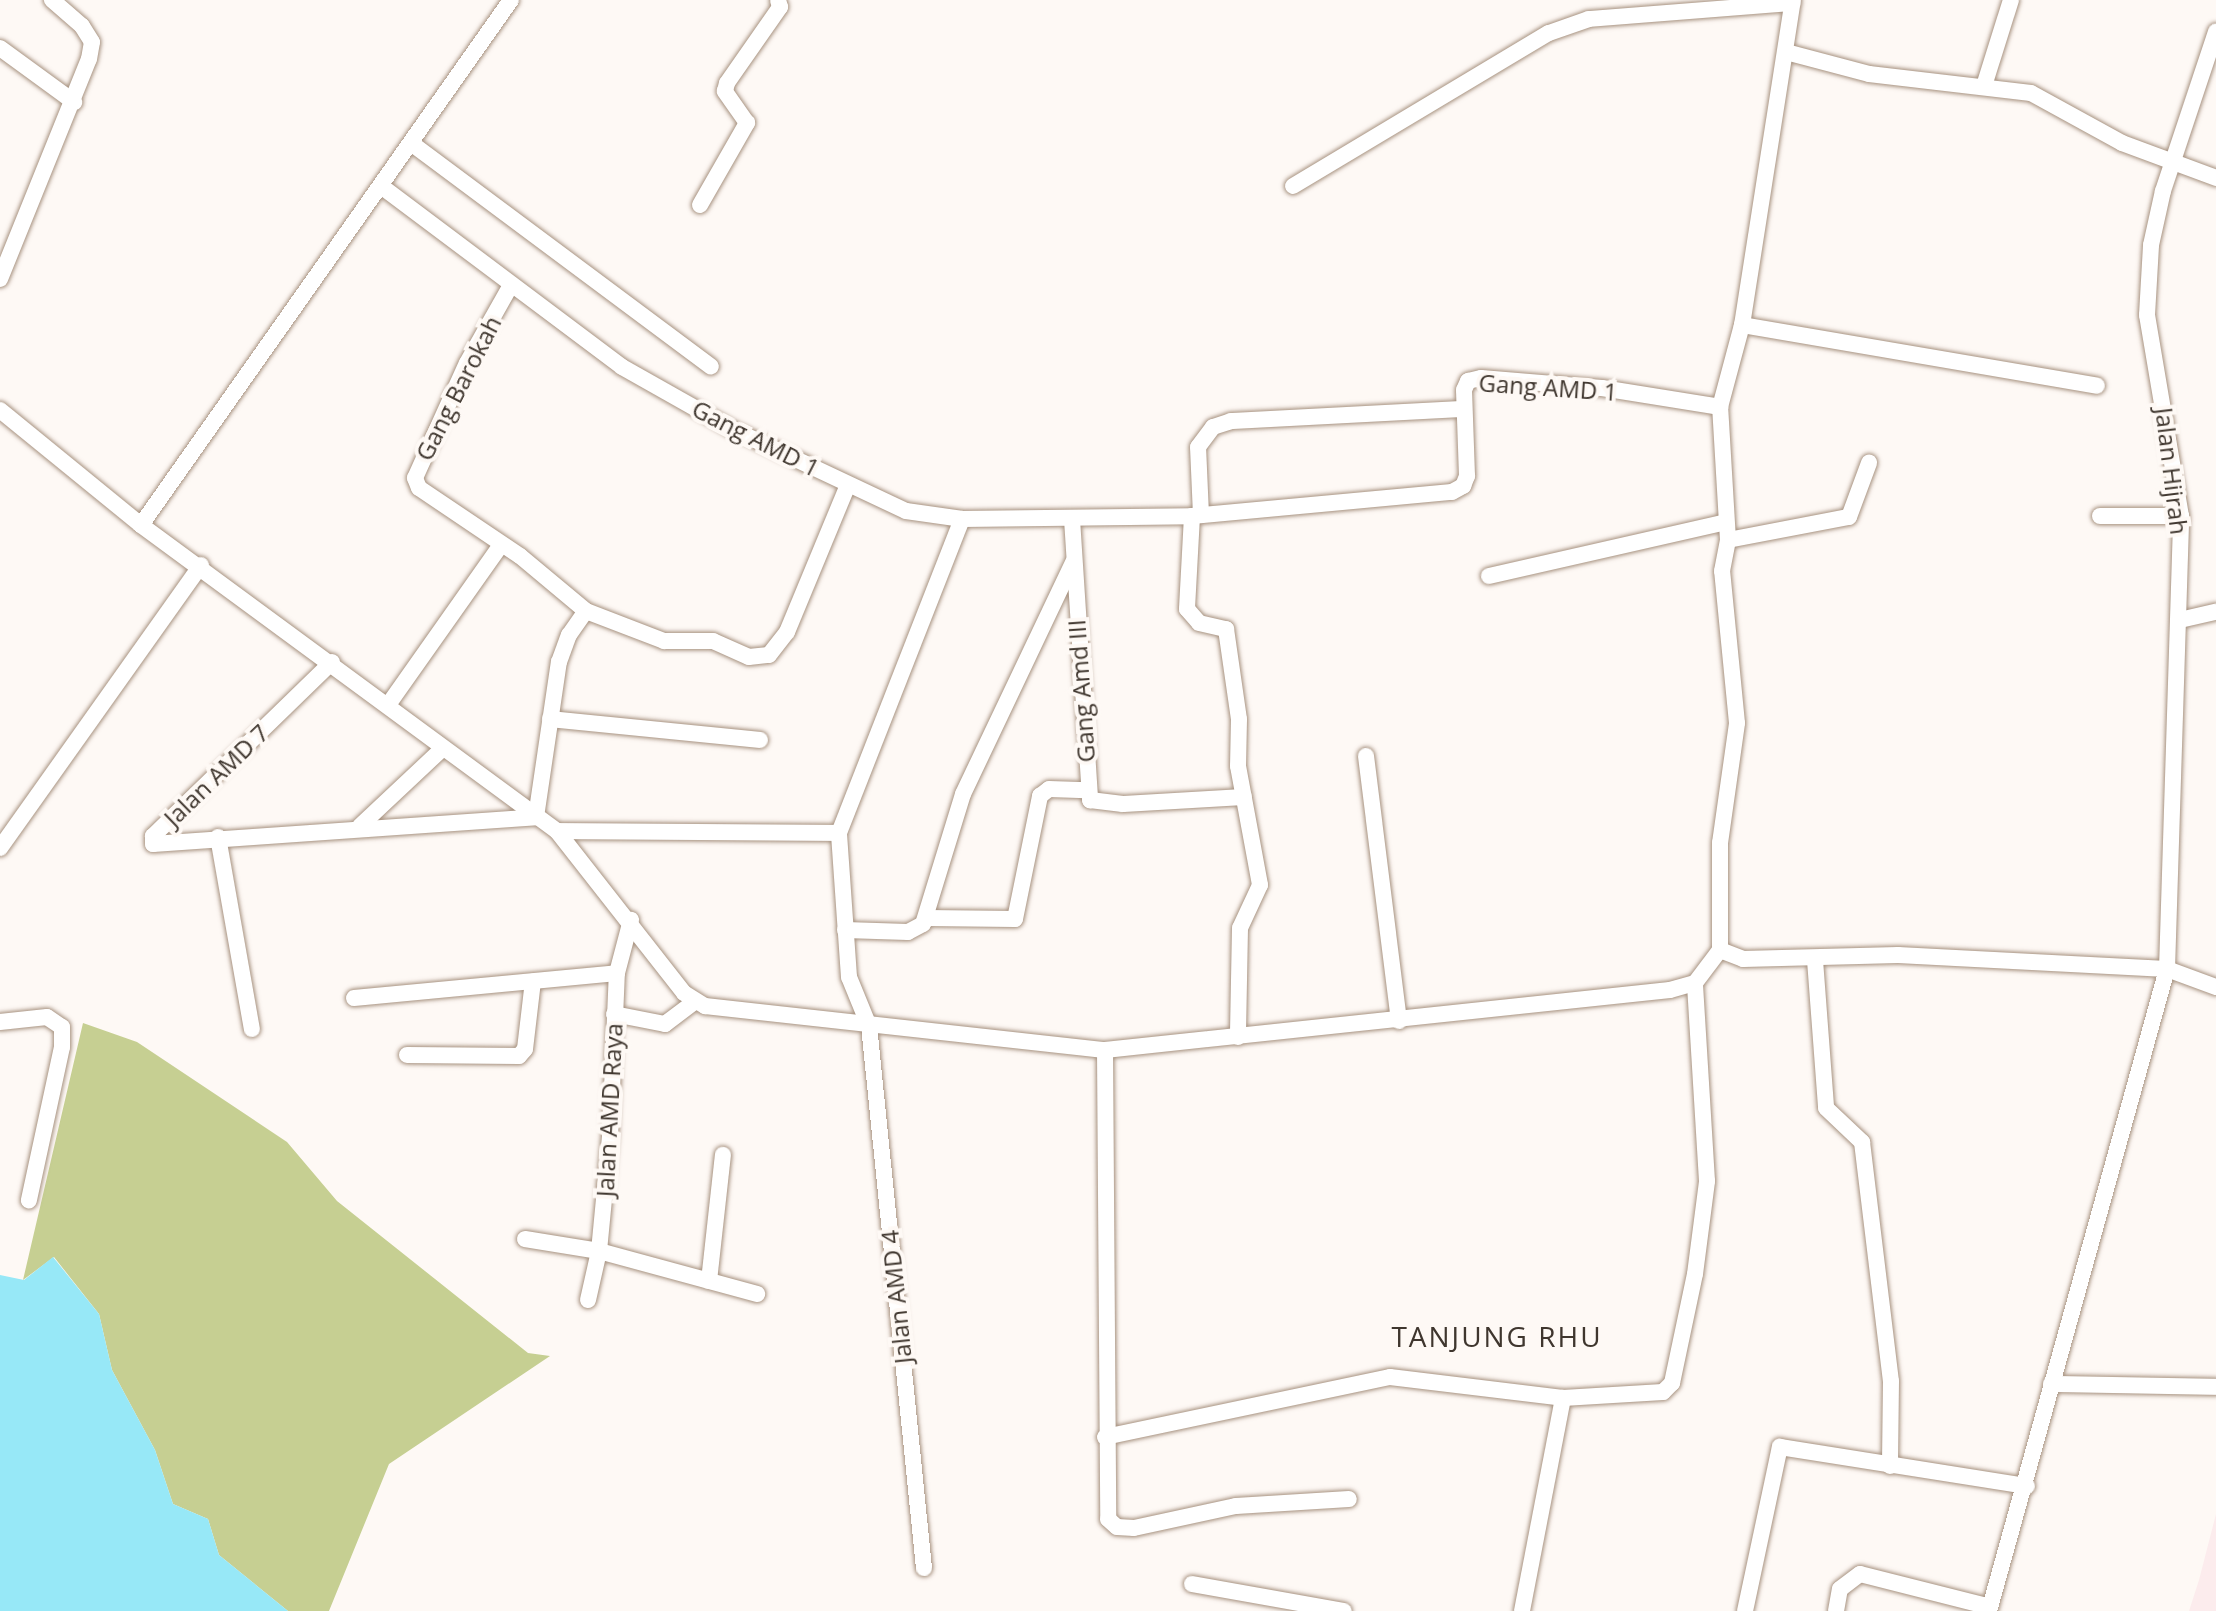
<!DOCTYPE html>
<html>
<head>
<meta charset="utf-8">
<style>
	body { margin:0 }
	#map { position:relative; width:2216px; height:1611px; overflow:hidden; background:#fef9f5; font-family:"Open Sans",sans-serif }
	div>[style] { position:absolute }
	.industrial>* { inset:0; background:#fceced }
	.green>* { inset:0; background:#c6cf92 }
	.water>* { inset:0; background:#97e8f7 }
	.roads { filter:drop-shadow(0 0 2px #a79280) drop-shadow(0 0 2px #a79280) }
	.minor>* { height:16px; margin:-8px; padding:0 8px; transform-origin:8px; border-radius:8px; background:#fff }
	span { translate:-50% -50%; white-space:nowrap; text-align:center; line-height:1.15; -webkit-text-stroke:8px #fef9f5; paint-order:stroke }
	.street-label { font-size:24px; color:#3f362e }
	.quarter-label { font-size:28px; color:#3f362e; letter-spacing:2px }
</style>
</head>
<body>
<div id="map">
	<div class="industrial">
		<div style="clip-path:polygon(2216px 1514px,2216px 1611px,2189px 1611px,2199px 1580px)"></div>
	</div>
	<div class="green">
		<div style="clip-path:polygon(83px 1023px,137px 1042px,287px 1142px,337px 1201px,528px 1353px,550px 1356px,389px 1464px,329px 1611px,288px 1611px,219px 1555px,208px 1519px,173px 1504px,155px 1450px,112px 1370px,99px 1314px,54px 1257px,23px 1280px)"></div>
	</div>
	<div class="water">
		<div style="clip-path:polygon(53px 1257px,99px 1314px,112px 1370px,155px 1450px,173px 1504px,208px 1519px,219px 1555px,288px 1611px,0 1611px,0 1275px,24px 1280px)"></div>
	</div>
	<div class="roads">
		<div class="minor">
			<div style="left:0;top:48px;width:92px;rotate:36.1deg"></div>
			<div style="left:1786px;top:52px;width:86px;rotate:14.8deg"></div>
			<div style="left:1869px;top:74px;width:163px;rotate:6.7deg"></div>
			<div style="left:2031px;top:93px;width:104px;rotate:28.8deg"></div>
			<div style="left:2122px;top:143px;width:100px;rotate:20.4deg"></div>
			<div style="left:1984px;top:86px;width:90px;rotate:-72.6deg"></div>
			<div style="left:411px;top:143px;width:374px;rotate:36.7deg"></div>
			<div style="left:381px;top:186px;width:301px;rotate:36.9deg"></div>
			<div style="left:622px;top:367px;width:129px;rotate:29.4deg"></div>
			<div style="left:734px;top:430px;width:190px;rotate:25.2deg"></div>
			<div style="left:906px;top:511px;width:57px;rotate:8.1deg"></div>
			<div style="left:962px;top:519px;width:230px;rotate:-0.7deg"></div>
			<div style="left:1192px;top:516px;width:261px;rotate:-5.3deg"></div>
			<div style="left:1452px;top:492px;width:13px;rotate:-29deg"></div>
			<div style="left:1463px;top:486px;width:11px;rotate:-68deg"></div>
			<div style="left:1467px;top:476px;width:86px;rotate:-92deg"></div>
			<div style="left:1464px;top:390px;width:10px;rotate:-66deg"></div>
			<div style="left:1468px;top:381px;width:13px;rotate:-13deg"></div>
			<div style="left:1481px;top:378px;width:121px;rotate:4.7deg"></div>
			<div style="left:1602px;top:388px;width:120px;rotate:9.1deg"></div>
			<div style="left:1293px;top:186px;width:298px;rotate:-30.9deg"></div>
			<div style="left:1549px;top:33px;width:42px;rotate:-19.3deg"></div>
			<div style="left:1589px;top:19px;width:204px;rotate:-4.5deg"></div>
			<div style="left:700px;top:205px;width:95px;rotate:-60.2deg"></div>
			<div style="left:747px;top:123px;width:39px;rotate:-125deg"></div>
			<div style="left:725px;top:91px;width:8px;rotate:-76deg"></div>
			<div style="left:727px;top:83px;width:93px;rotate:-55.1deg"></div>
			<div style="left:780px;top:7px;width:7px;rotate:-106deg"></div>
			<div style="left:0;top:279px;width:237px;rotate:-68deg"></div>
			<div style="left:89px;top:59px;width:17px;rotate:-80deg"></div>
			<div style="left:92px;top:42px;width:19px;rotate:-122deg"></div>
			<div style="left:82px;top:26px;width:40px;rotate:-139deg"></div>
			<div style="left:1742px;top:325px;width:360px;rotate:9.7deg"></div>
			<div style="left:0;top:410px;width:182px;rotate:39.2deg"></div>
			<div style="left:141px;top:525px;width:516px;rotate:36.34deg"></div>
			<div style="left:557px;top:831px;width:206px;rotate:51.9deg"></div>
			<div style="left:684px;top:993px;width:25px;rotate:32deg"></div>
			<div style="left:705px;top:1006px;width:402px;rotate:6.3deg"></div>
			<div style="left:1105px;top:1050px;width:568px;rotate:-6.06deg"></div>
			<div style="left:1670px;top:990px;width:26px;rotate:-16deg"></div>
			<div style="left:1695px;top:983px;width:41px;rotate:-52.9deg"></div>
			<div style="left:1720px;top:950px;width:107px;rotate:-90deg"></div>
			<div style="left:1720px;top:843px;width:121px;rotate:-81.9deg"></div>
			<div style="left:1737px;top:723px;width:153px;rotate:-95.6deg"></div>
			<div style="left:1722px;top:571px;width:32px;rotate:-79deg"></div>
			<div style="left:1728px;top:540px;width:133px;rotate:-93.4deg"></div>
			<div style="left:1720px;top:407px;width:85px;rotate:-75deg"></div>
			<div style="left:1742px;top:325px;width:329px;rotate:-81.1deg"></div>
			<div style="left:1201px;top:515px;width:68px;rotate:-92.5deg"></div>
			<div style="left:1198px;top:447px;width:25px;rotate:-53deg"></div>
			<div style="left:1213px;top:427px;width:19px;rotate:-18deg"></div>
			<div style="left:1231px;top:421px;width:232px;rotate:-3deg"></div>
			<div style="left:1192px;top:516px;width:93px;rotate:93.1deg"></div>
			<div style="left:1187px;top:609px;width:18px;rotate:49deg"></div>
			<div style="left:1199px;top:623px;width:28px;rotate:13deg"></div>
			<div style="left:1226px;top:629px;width:91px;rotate:81.8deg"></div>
			<div style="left:1239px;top:719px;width:47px;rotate:91.2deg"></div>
			<div style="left:1238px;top:766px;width:121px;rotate:79.5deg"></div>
			<div style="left:1260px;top:885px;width:47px;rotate:114.9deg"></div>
			<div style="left:1240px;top:928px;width:109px;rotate:91.1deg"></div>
			<div style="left:2100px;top:516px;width:81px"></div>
			<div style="left:1072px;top:519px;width:282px;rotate:86.3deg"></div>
			<div style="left:1090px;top:800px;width:33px;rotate:7deg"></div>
			<div style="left:1123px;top:804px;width:121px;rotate:-3.3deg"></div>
			<div style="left:141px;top:525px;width:642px;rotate:-54.83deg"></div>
			<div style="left:1728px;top:540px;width:123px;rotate:-10.8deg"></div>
			<div style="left:1849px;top:517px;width:58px;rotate:-69.7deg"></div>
			<div style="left:1489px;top:576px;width:240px;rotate:-12.8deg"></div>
			<div style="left:586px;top:611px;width:84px;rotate:21deg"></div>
			<div style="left:664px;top:641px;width:49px"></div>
			<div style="left:713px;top:641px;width:39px;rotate:24deg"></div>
			<div style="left:749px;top:657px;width:20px;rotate:-6deg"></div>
			<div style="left:769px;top:655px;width:29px;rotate:-52deg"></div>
			<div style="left:787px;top:632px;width:159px;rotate:-67.5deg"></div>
			<div style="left:2180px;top:620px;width:37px;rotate:-13deg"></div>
			<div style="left:332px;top:662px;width:250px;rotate:135.8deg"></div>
			<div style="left:153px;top:836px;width:8px;rotate:90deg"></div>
			<div style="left:153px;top:844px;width:384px;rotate:-4deg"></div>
			<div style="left:536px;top:817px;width:157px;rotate:-81.6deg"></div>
			<div style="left:559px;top:662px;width:29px;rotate:-70deg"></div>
			<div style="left:569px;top:635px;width:29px;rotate:-55deg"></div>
			<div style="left:586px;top:611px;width:86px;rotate:-140.2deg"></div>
			<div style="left:520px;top:556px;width:122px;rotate:-146deg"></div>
			<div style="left:419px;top:488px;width:11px;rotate:-112deg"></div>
			<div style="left:415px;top:478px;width:126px;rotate:-65.7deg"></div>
			<div style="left:467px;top:363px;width:90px;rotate:-60.6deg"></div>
			<div style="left:388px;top:705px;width:196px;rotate:-54.8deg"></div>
			<div style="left:550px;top:719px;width:211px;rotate:5.7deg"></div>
			<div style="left:1366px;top:756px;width:267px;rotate:82.9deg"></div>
			<div style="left:360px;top:826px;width:114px;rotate:-43.2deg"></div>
			<div style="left:557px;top:831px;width:282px;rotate:0.4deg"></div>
			<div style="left:218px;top:837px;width:195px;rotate:80deg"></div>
			<div style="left:0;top:848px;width:347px;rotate:-54.6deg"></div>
			<div style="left:926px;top:918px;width:89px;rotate:0.6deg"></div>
			<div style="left:1015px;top:919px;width:126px;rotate:-78.5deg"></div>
			<div style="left:1040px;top:796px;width:11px;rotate:-38deg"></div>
			<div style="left:1049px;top:789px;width:38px;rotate:2deg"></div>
			<div style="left:845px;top:930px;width:63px;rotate:1.8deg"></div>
			<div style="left:908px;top:932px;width:17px;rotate:-28deg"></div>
			<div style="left:923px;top:924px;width:136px;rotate:-72.9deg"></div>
			<div style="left:963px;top:794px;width:257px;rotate:-64.6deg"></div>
			<div style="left:1720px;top:950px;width:25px;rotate:21deg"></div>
			<div style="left:1743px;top:959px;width:155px;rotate:-1.5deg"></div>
			<div style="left:1898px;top:955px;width:269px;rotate:3deg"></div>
			<div style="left:2167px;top:969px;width:52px;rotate:20.2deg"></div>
			<div style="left:1815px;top:960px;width:148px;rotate:85.7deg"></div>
			<div style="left:1826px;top:1108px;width:50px;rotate:43.4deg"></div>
			<div style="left:1862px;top:1142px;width:241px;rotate:83.1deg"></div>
			<div style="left:1891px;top:1381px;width:85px;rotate:90.7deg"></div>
			<div style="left:354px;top:998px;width:264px;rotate:-5.4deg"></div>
			<div style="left:614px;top:1014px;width:52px;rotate:11.1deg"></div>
			<div style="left:665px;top:1024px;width:38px;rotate:-37deg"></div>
			<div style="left:0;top:1022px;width:47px;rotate:-6.1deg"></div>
			<div style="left:47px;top:1017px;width:18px;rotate:34deg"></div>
			<div style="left:62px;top:1027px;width:20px;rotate:90deg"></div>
			<div style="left:62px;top:1047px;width:157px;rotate:102.2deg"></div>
			<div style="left:1105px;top:1050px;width:469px;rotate:89.6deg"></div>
			<div style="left:1108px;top:1519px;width:12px;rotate:42deg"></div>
			<div style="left:1117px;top:1527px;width:17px;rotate:3deg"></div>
			<div style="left:1134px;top:1528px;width:104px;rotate:-12.2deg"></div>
			<div style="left:1236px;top:1506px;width:113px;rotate:-3.5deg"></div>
			<div style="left:407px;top:1055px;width:112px;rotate:0.5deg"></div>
			<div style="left:519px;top:1056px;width:9px;rotate:-49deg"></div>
			<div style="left:525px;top:1049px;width:68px;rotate:-83.3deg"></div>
			<div style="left:525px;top:1239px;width:75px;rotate:9.2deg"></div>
			<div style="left:599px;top:1251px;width:164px;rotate:15.2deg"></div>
			<div style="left:709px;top:1281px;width:127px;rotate:-83.7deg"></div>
			<div style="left:588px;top:1300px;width:50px;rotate:-77.3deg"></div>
			<div style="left:599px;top:1251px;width:115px;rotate:-84.5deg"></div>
			<div style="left:610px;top:1137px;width:164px;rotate:-87.6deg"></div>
			<div style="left:617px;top:973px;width:55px;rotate:-75.2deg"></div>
			<div style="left:2051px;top:1384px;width:165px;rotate:1deg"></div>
			<div style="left:1105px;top:1437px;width:291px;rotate:-11.9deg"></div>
			<div style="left:1390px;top:1377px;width:174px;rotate:6.9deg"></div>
			<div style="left:924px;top:1568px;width:545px;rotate:-95.79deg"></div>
			<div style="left:869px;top:1026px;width:53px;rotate:-112.2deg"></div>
			<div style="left:849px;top:977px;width:144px;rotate:-94deg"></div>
			<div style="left:839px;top:833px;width:337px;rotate:-68.6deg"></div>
			<div style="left:1192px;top:1584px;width:154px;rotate:10.1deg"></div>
			<div style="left:1522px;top:1611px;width:217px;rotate:-79.1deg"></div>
			<div style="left:1563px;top:1398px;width:100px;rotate:-3.4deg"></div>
			<div style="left:1663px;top:1392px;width:13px;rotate:-45deg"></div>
			<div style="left:1672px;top:1383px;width:111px;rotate:-78.1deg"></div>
			<div style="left:1695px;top:1274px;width:94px;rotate:-82.6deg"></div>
			<div style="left:1707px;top:1181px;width:198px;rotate:-93.5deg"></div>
			<div style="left:1745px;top:1611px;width:168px;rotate:-78deg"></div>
			<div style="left:1780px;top:1447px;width:250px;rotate:9deg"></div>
			<div style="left:1836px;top:1611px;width:22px;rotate:-80deg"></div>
			<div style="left:1840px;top:1589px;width:25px;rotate:-37deg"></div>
			<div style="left:1860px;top:1574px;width:134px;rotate:14.2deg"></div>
			<div style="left:1989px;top:1611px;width:666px;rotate:-74.5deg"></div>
			<div style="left:2167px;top:969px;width:453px;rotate:-88.2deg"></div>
			<div style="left:2181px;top:516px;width:204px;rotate:-99.6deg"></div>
			<div style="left:2147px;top:315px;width:70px;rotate:-86.7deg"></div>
			<div style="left:2151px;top:245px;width:55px;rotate:-77.5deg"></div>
			<div style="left:2163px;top:191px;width:168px;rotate:-71.6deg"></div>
		</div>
	</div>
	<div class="street-label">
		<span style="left:1548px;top:387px;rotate:4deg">Gang AMD 1</span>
		<span style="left:458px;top:388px;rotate:-63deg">Gang Barokah</span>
		<span style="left:756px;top:438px;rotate:27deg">Gang AMD 1</span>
		<span style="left:2172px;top:471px;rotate:83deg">Jalan Hijrah</span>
		<span style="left:1081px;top:691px;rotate:-94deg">Gang Amd III</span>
		<span style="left:216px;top:775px;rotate:-44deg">Jalan AMD 7</span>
		<span style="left:609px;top:1110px;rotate:-87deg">Jalan AMD Raya</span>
		<span style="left:896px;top:1297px;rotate:-96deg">Jalan AMD 4</span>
	</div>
	<div class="quarter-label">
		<span style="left:1497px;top:1336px">TANJUNG RHU</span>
	</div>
</div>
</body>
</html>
